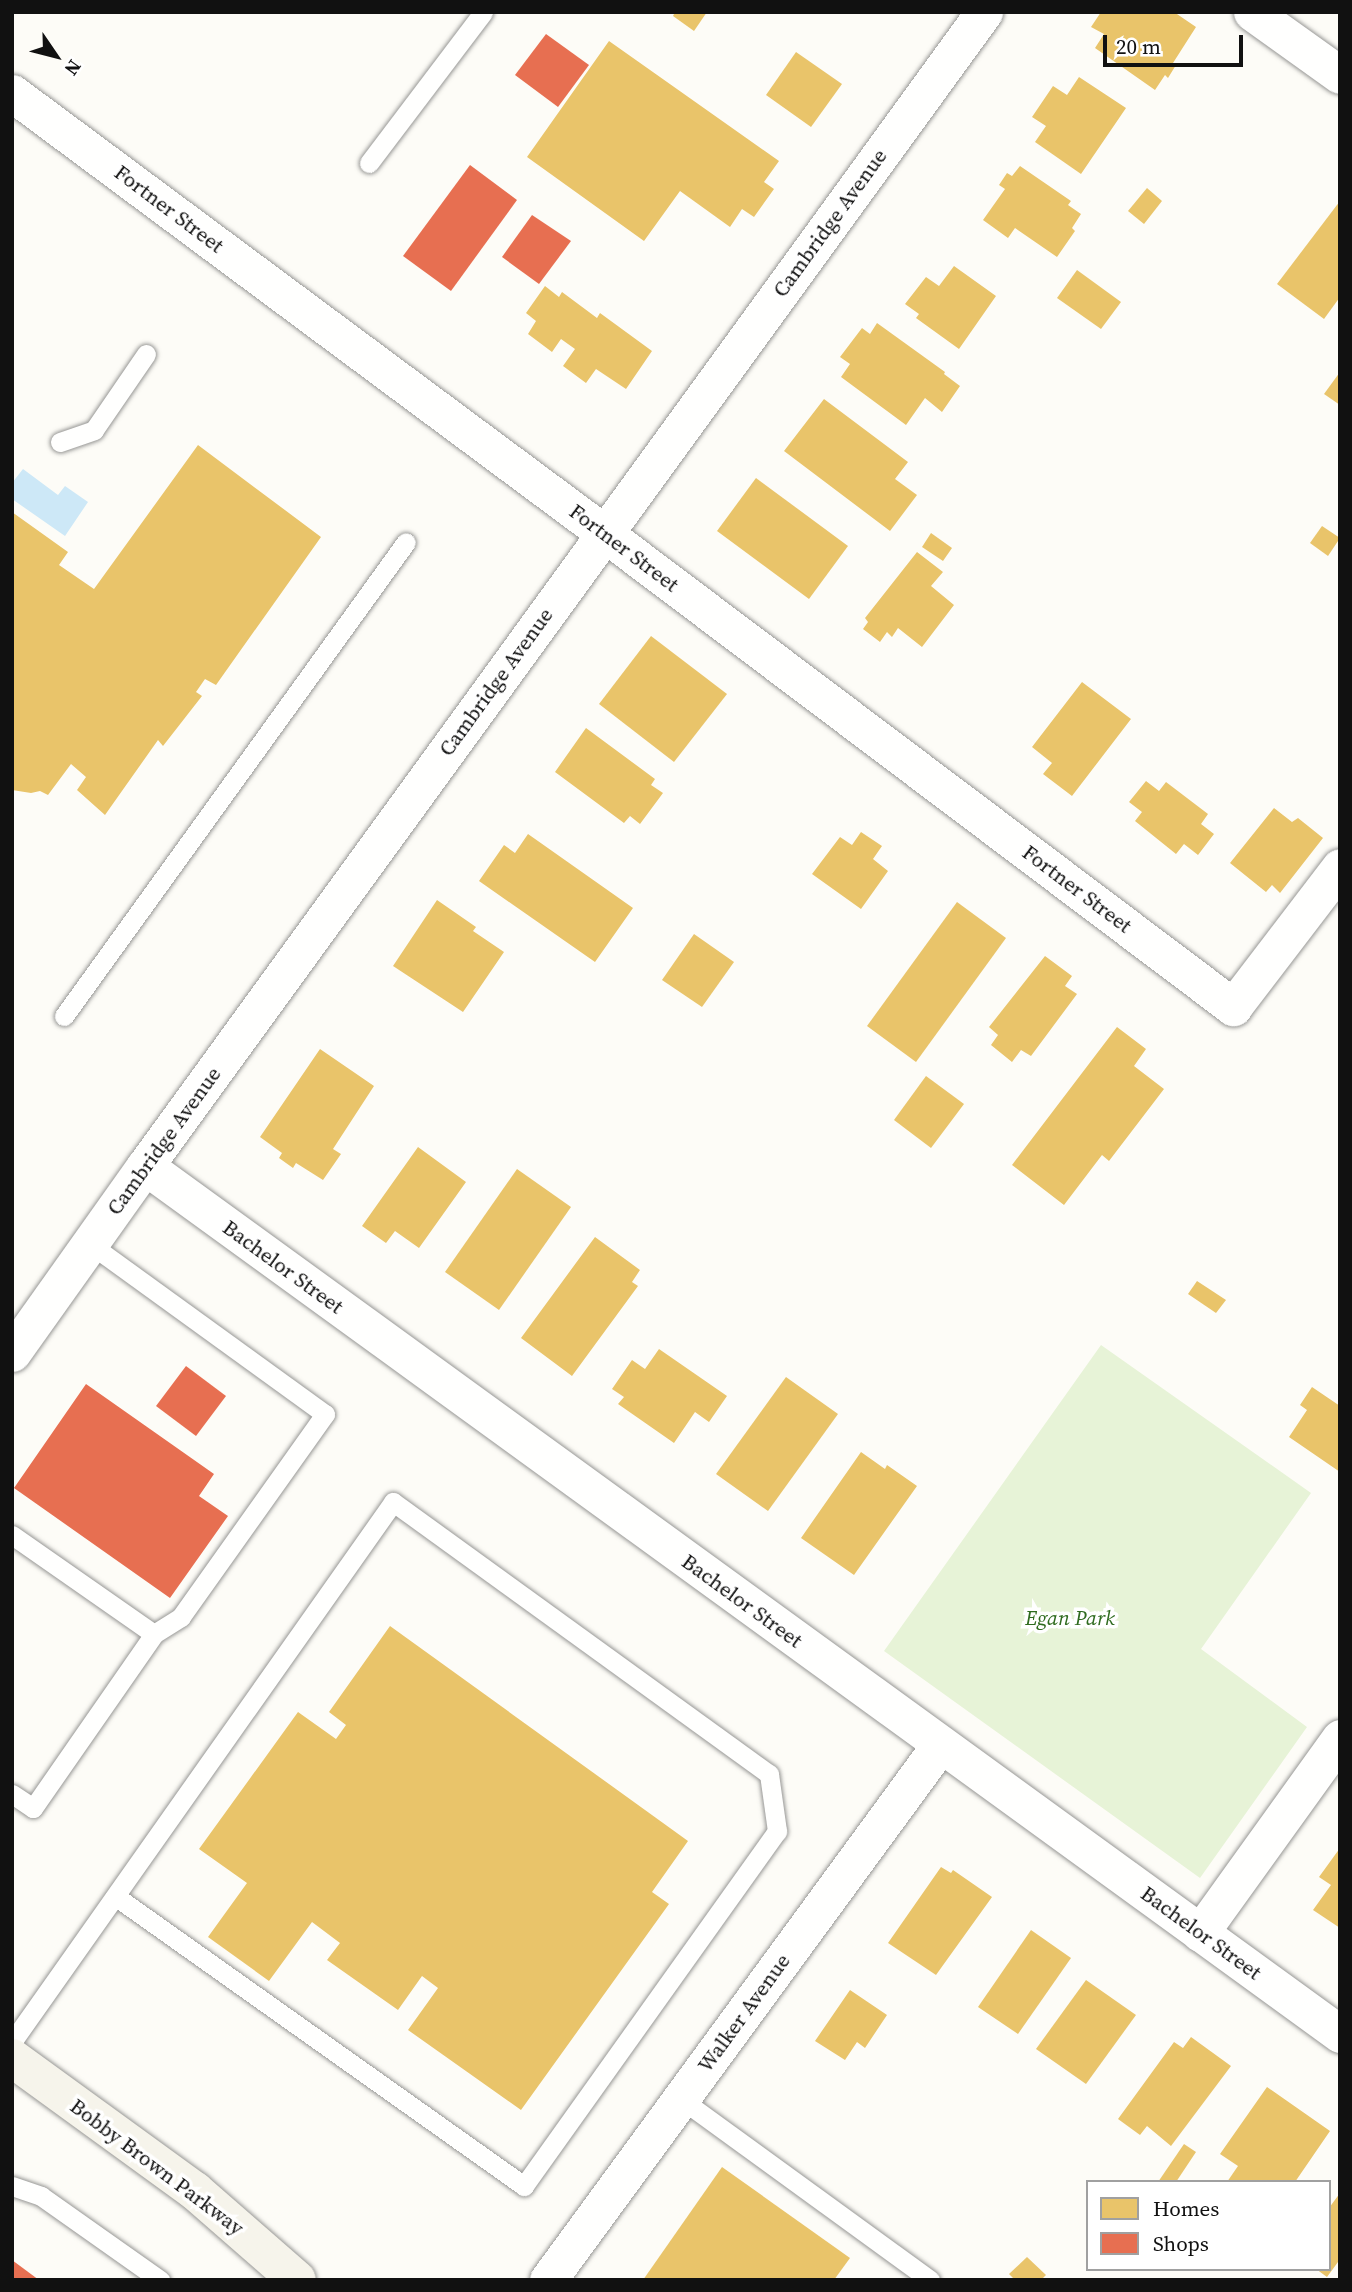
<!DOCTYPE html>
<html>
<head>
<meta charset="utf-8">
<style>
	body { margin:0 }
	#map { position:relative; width:1352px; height:2292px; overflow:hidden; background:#fdfcf7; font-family:"Source Serif 4",serif }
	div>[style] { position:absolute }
	.green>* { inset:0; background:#e7f3d7 }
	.water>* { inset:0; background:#cde8f7 }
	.homes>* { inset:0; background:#e9c46a }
	.shops>* { inset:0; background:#e76f51 }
	.roads { filter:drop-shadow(0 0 2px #979795) drop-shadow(0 0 2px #979795) }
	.lane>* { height:19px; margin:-9.5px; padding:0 9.5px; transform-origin:9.5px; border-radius:9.5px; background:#fffffe }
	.street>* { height:37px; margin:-18.5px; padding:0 18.5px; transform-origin:18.5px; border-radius:18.5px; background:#fffffe }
	.secondary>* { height:38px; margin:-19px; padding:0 19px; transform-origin:19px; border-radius:19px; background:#f6f4eb }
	span { translate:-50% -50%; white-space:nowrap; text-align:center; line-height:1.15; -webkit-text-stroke:7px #fff; paint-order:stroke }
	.street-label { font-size:21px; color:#111 }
	.park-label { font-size:21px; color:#2f6b1f; font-style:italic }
	.frame { position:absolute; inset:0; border:14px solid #111; pointer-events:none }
	.legend { position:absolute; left:1086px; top:2180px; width:245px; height:91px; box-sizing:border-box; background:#fff; border:2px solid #a0a0a0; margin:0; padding:9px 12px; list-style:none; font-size:21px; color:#111 }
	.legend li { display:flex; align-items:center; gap:14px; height:35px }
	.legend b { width:35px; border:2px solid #a0a0a0 }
	.north { position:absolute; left:21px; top:21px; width:70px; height:70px; -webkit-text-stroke:5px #fff; paint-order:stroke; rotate:125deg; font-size:19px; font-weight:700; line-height:28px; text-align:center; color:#111 }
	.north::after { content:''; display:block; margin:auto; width:24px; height:32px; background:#111; clip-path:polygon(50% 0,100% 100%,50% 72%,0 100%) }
	.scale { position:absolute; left:1103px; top:35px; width:140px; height:32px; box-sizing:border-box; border:4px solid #111; border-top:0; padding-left:9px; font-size:21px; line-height:24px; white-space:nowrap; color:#111; -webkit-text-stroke:5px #fff; paint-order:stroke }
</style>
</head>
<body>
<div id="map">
	<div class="green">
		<div style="clip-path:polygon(1101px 1345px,1311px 1493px,1201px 1649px,1307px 1727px,1200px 1878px,884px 1651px)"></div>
	</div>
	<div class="water">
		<div style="clip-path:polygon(23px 469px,58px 495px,65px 486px,88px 502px,65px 536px,12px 499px,12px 483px)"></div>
	</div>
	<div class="homes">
		<div style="clip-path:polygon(675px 12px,707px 12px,694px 31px,673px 16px)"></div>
		<div style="clip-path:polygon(1101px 12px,1174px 12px,1196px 27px,1173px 63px,1176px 65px,1168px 78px,1165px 75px,1155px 90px,1095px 48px,1104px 34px,1091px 27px)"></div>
		<div style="clip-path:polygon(609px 41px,779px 161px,764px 182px,774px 189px,754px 217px,742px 209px,730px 227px,680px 191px,644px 241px,527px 157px)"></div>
		<div style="clip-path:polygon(796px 52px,842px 84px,811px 127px,766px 95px)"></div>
		<div style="clip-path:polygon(1079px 77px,1126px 108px,1081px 174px,1035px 142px,1046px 126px,1032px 117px,1053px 86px,1067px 95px)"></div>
		<div style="clip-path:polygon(1020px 166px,1071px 201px,1068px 205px,1081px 214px,1072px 228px,1075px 231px,1057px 257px,1015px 228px,1008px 238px,983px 220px,1005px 189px,999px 185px,1007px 173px,1012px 176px)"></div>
		<div style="clip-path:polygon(1147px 188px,1162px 201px,1144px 224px,1128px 211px)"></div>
		<div style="clip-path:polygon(1340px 201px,1340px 297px,1324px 319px,1277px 284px)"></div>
		<div style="clip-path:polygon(954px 266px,996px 296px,959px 349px,916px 318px,919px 314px,905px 304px,926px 277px,939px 286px)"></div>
		<div style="clip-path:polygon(1077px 270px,1121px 302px,1101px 329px,1057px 298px)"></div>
		<div style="clip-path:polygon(545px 286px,559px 297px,562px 292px,597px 318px,600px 313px,652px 351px,626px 389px,596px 369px,586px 383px,563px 366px,575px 349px,561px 339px,552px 352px,528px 334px,536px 321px,526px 313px)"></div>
		<div style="clip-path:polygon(877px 323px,945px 372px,944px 374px,960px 386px,942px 412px,925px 398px,906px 425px,841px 377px,850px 364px,840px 357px,862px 328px,870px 334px)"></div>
		<div style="clip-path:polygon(1340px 372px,1340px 405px,1324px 394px)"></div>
		<div style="clip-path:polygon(824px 399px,908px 462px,895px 479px,917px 495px,890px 531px,784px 451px)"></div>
		<div style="clip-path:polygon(198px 445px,321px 537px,216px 685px,205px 679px,196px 692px,202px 696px,163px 746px,158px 740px,105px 815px,77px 790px,86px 777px,71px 764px,48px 795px,40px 791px,31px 793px,12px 790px,12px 512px,68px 552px,59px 565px,94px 589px)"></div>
		<div style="clip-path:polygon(756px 478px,848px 546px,809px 599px,717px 531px)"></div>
		<div style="clip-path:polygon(1322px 526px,1340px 538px,1328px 556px,1310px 543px)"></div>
		<div style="clip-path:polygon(931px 533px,952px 548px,943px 561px,922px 547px)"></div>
		<div style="clip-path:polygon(917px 552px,943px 572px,931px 586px,954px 605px,922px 647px,898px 628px,892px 637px,887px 632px,880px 642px,863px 629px,868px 622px,865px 618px)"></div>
		<div style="clip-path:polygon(651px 636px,727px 694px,674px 762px,599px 704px)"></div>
		<div style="clip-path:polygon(1082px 682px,1131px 719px,1072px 796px,1043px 774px,1052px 763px,1032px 747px)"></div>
		<div style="clip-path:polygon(586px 728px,655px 779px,651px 785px,663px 793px,640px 824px,630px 816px,624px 823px,555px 772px)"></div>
		<div style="clip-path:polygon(1146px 781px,1159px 791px,1166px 782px,1208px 814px,1201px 824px,1214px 834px,1198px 855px,1184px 844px,1176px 854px,1135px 821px,1142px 812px,1129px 802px)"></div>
		<div style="clip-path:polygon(1274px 808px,1292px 822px,1298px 818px,1323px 838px,1280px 893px,1272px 885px,1266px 892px,1230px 863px)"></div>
		<div style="clip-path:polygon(861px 832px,882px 846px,873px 859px,888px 871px,861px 909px,812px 874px,840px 837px,852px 845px)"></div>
		<div style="clip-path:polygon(528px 834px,633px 908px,595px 962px,479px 881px,504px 845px,515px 853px)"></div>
		<div style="clip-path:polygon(437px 900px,476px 927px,473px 931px,504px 952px,463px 1012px,393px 966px)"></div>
		<div style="clip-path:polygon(957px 902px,1006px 938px,916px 1062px,867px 1026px)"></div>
		<div style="clip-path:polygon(694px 934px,734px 962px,702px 1007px,662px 980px)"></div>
		<div style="clip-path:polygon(1045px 956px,1072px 976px,1065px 986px,1077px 994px,1031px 1056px,1021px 1050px,1012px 1062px,991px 1045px,998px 1035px,989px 1027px)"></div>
		<div style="clip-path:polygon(1117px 1027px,1146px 1049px,1134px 1066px,1164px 1089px,1109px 1161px,1102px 1155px,1064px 1205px,1012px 1165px)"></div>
		<div style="clip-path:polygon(320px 1049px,374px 1086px,333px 1149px,341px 1154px,323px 1180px,296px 1163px,293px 1168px,279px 1158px,282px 1153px,260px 1137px)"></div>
		<div style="clip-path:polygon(926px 1076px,964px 1104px,931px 1148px,894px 1120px)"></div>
		<div style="clip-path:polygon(418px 1147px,466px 1182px,419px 1248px,395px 1231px,386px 1243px,362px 1226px)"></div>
		<div style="clip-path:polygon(517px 1169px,571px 1207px,499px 1310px,445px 1272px)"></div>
		<div style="clip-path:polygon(595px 1237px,640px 1270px,632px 1282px,638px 1286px,572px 1376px,521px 1338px)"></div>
		<div style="clip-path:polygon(1197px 1281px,1226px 1300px,1216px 1313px,1188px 1294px)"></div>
		<div style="clip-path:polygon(659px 1349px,727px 1396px,709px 1422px,695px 1412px,674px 1443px,618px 1404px,624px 1397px,612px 1389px,632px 1360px,645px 1369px)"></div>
		<div style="clip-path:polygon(786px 1377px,838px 1414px,768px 1511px,716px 1474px)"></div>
		<div style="clip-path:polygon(1312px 1387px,1340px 1406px,1340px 1472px,1289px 1437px,1307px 1410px,1300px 1405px)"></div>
		<div style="clip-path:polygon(861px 1452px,885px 1469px,887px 1465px,917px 1486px,854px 1575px,801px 1538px)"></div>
		<div style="clip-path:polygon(390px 1626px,688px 1841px,652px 1892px,669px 1904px,521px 2110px,408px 2030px,438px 1988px,422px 1976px,398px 2010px,327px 1960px,340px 1943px,312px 1922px,269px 1981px,208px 1937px,247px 1883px,199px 1849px,298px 1712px,336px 1739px,346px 1725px,329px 1712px)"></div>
		<div style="clip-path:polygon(1340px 1848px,1340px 1928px,1313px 1910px,1331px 1885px,1319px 1877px)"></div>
		<div style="clip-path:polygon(941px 1867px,951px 1873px,953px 1870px,992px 1897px,936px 1975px,888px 1943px)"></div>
		<div style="clip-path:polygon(1031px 1930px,1071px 1958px,1018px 2034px,978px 2007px)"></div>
		<div style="clip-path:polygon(1086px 1980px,1136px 2015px,1086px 2084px,1036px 2049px)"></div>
		<div style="clip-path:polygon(850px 1990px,887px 2015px,865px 2048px,857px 2042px,845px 2060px,815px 2041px)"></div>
		<div style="clip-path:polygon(1191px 2037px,1231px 2066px,1171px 2146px,1147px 2126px,1140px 2135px,1118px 2119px,1174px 2042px,1183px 2048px)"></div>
		<div style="clip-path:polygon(1267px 2087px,1330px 2131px,1295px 2182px,1227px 2182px,1238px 2166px,1220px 2154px)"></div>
		<div style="clip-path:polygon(1184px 2144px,1196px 2152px,1176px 2182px,1158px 2182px)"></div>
		<div style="clip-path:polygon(722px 2167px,850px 2258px,834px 2280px,643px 2280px)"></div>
		<div style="clip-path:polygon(1340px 2193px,1340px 2264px,1338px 2262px,1327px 2277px,1316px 2269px,1329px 2269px,1329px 2208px)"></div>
		<div style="clip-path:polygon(1027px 2257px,1046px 2275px,1041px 2280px,1015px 2280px,1009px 2274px)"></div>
	</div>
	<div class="shops">
		<div style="clip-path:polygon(546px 34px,589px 65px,558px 107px,515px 75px)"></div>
		<div style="clip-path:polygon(470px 165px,517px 200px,451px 291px,403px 256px)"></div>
		<div style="clip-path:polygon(532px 215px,571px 241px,539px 284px,502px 257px)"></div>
		<div style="clip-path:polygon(186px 1366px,226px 1396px,196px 1436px,156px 1406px)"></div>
		<div style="clip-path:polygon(86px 1384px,214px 1474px,199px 1496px,228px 1516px,170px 1598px,14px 1488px)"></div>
		<div style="clip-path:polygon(12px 2260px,39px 2280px,12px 2280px)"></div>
	</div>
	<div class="roads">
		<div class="lane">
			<div style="left:369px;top:163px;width:189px;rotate:-52.9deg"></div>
			<div style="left:60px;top:442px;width:36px;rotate:-19deg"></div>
			<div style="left:94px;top:430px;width:92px;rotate:-55.6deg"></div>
			<div style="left:64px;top:1016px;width:584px;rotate:-54.19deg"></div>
			<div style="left:90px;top:1244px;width:290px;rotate:35.9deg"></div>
			<div style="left:325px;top:1414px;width:249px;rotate:125.4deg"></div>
			<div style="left:181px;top:1617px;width:32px;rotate:148deg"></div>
			<div style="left:12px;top:1535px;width:173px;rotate:34.9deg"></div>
			<div style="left:154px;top:1634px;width:212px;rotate:124.8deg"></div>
			<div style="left:33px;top:1808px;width:25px;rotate:-146deg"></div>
			<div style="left:12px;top:2042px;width:661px;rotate:-54.79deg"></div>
			<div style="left:393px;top:1502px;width:464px;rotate:35.9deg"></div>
			<div style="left:769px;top:1774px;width:58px;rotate:82deg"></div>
			<div style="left:777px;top:1831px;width:436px;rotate:125.5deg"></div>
			<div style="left:524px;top:2186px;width:501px;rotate:-144.66deg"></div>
			<div style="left:681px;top:2099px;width:308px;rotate:36deg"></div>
			<div style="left:12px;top:2186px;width:31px;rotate:19deg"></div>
			<div style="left:41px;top:2196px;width:146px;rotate:35.2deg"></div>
		</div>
		<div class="street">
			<div style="left:1252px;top:12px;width:108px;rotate:35.6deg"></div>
			<div style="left:12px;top:93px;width:738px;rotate:36.62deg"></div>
			<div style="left:604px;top:533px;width:788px;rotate:37deg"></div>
			<div style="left:1233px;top:1007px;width:176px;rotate:-52.6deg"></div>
			<div style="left:145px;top:1166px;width:1477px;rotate:35.99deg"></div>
			<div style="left:12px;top:1353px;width:229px;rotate:-54.6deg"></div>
			<div style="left:145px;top:1166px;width:1427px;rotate:-53.98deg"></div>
			<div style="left:1200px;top:1933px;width:240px;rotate:-54.3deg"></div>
			<div style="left:548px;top:2280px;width:663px;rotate:-53.77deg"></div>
		</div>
		<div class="secondary">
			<div style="left:12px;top:2058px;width:226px;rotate:36deg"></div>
			<div style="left:195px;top:2191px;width:135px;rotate:41.1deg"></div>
		</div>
	</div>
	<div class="street-label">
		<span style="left:169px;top:209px;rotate:37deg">Fortner Street</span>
		<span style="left:830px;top:223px;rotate:-54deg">Cambridge Avenue</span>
		<span style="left:624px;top:548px;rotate:37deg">Fortner Street</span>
		<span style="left:496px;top:682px;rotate:-54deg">Cambridge Avenue</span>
		<span style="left:1077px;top:889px;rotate:37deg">Fortner Street</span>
		<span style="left:164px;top:1141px;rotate:-54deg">Cambridge Avenue</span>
		<span style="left:283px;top:1267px;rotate:36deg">Bachelor Street</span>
		<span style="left:742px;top:1601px;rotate:36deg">Bachelor Street</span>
		<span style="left:1201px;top:1933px;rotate:36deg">Bachelor Street</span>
		<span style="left:744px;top:2013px;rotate:-54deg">Walker Avenue</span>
		<span style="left:157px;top:2167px;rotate:37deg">Bobby Brown Parkway</span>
	</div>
	<div class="park-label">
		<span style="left:1070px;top:1618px">Egan Park</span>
	</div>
	<div class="frame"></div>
	<ul class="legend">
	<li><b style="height:19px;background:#e9c46a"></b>Homes</li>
	<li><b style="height:19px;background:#e76f51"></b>Shops</li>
	</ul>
	<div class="north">N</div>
	<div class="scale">20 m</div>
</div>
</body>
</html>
